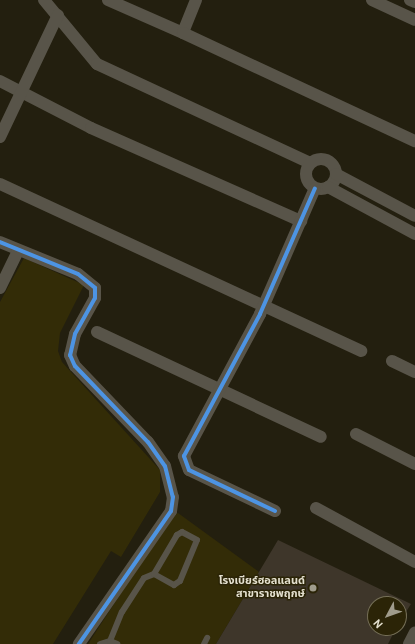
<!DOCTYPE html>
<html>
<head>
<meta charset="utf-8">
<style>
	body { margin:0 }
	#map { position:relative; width:415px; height:644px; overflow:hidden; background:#231f0f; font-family:Overpass,"Noto Sans Thai",sans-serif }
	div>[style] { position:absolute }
	.built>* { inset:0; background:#332c07 }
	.building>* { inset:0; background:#3e362a }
	.lane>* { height:6px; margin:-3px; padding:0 3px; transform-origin:3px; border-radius:3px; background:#585449 }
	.street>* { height:12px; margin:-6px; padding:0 6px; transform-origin:6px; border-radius:6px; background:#585449 }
	.street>.ring { margin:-6px; padding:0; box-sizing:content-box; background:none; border:12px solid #585449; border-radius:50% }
	.cycleway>* { height:4px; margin:-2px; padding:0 2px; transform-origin:2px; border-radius:2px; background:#4d94e3 }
	.dots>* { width:11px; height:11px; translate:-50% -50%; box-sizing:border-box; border:2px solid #2b2407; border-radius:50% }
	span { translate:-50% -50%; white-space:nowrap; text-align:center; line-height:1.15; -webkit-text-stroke:3px #2b2407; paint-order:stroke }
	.poi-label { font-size:11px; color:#e4e0cf; font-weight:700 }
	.right { translate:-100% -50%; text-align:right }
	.north { position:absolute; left:367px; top:596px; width:40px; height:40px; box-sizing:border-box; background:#2b2407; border:1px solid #756f57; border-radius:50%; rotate:229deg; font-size:11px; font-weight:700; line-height:16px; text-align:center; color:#e4e0cf }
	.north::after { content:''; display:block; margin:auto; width:14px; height:18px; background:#a09c8c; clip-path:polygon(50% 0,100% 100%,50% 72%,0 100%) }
</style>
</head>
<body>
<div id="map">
	<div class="built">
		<div style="clip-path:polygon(24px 258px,84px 285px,60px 333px,58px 351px,62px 362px,160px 470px,160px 492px,121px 557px,111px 551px,53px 644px,0 644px,0 302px)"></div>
		<div style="clip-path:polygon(178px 513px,259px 572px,216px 644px,88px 644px,171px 516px)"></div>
	</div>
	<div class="building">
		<div style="clip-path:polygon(278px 540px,411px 604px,399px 623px,399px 604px,375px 604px,375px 628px,396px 628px,388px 644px,216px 644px)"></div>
	</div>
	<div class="lane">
		<div style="left:110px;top:641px;width:31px;rotate:-68deg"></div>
		<div style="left:122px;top:612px;width:40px;rotate:-57.1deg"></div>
		<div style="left:144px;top:578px;width:11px;rotate:-22deg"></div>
		<div style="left:154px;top:574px;width:23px;rotate:29deg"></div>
		<div style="left:174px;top:585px;width:7px;rotate:-34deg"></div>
		<div style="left:180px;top:581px;width:44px;rotate:-67.5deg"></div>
		<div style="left:197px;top:540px;width:17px;rotate:-152deg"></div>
		<div style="left:182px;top:532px;width:6px;rotate:149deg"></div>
		<div style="left:177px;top:535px;width:45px;rotate:120.5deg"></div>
		<div style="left:100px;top:644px;width:10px;rotate:-17deg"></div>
		<div style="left:110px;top:641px;width:8px;rotate:23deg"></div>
		<div style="left:204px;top:644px;width:7px;rotate:-63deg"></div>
	</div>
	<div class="street">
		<div style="left:44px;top:0;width:83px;rotate:50.4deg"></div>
		<div style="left:97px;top:64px;width:235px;rotate:24.9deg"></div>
		<div style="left:108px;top:0;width:82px;rotate:23.7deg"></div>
		<div style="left:196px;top:0;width:35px;rotate:112deg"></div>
		<div style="left:183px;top:33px;width:256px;rotate:25deg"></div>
		<div style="left:372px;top:0;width:47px;rotate:24.9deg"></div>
		<div style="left:410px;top:0;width:5px;rotate:22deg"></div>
		<div style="left:0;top:81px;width:102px;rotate:27.3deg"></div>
		<div style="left:91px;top:128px;width:230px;rotate:23.9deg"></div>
		<div style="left:0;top:137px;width:135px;rotate:-64.6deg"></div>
		<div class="ring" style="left:306px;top:159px;width:18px;height:18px"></div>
		<div style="left:336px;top:174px;width:89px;rotate:28deg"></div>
		<div style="left:0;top:184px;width:398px;rotate:24.8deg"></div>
		<div style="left:328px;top:187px;width:99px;rotate:28.4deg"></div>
		<div style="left:0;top:242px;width:84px;rotate:22.3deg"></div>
		<div style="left:78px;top:274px;width:22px;rotate:39deg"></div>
		<div style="left:95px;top:288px;width:10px;rotate:90deg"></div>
		<div style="left:95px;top:298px;width:41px;rotate:119.1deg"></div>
		<div style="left:75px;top:334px;width:22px;rotate:103deg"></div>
		<div style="left:70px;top:355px;width:12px;rotate:66deg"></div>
		<div style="left:75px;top:366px;width:105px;rotate:46.2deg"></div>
		<div style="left:148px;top:442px;width:29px;rotate:55deg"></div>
		<div style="left:165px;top:466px;width:32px;rotate:76deg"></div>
		<div style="left:173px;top:497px;width:14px;rotate:98deg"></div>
		<div style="left:171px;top:511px;width:162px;rotate:124.7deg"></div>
		<div style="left:0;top:288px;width:41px;rotate:-64.1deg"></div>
		<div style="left:97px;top:332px;width:247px;rotate:25.1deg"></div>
		<div style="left:392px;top:361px;width:25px;rotate:26deg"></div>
		<div style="left:356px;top:434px;width:66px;rotate:27deg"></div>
		<div style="left:316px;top:508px;width:113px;rotate:28.6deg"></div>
		<div style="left:275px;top:511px;width:95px;rotate:-154.5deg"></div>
		<div style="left:189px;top:470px;width:15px;rotate:-110deg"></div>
		<div style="left:184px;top:456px;width:161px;rotate:-61.8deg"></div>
		<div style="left:260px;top:314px;width:137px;rotate:-66.4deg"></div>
		<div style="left:409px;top:644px;width:13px;rotate:-63deg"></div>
	</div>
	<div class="cycleway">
		<div style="left:0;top:242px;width:84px;rotate:22.3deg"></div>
		<div style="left:78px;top:274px;width:22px;rotate:39deg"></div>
		<div style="left:95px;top:288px;width:10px;rotate:90deg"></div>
		<div style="left:95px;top:298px;width:41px;rotate:119.1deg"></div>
		<div style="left:75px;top:334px;width:22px;rotate:103deg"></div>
		<div style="left:70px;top:355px;width:12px;rotate:66deg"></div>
		<div style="left:75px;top:366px;width:105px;rotate:46.2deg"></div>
		<div style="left:148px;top:442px;width:29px;rotate:55deg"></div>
		<div style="left:165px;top:466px;width:32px;rotate:76deg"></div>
		<div style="left:173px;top:497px;width:14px;rotate:98deg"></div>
		<div style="left:171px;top:511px;width:162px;rotate:124.7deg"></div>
		<div style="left:275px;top:511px;width:95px;rotate:-154.5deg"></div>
		<div style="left:189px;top:470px;width:15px;rotate:-110deg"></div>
		<div style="left:184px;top:456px;width:161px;rotate:-61.8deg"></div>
		<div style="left:260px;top:314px;width:137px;rotate:-66.4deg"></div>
	</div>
	<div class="dots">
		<div style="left:313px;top:588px;background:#a09c8c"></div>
	</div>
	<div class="poi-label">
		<span class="right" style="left:305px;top:588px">โรงเบียร์ฮอลแลนด์<br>สาขาราชพฤกษ์</span>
	</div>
	<div class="north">N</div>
</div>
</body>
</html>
